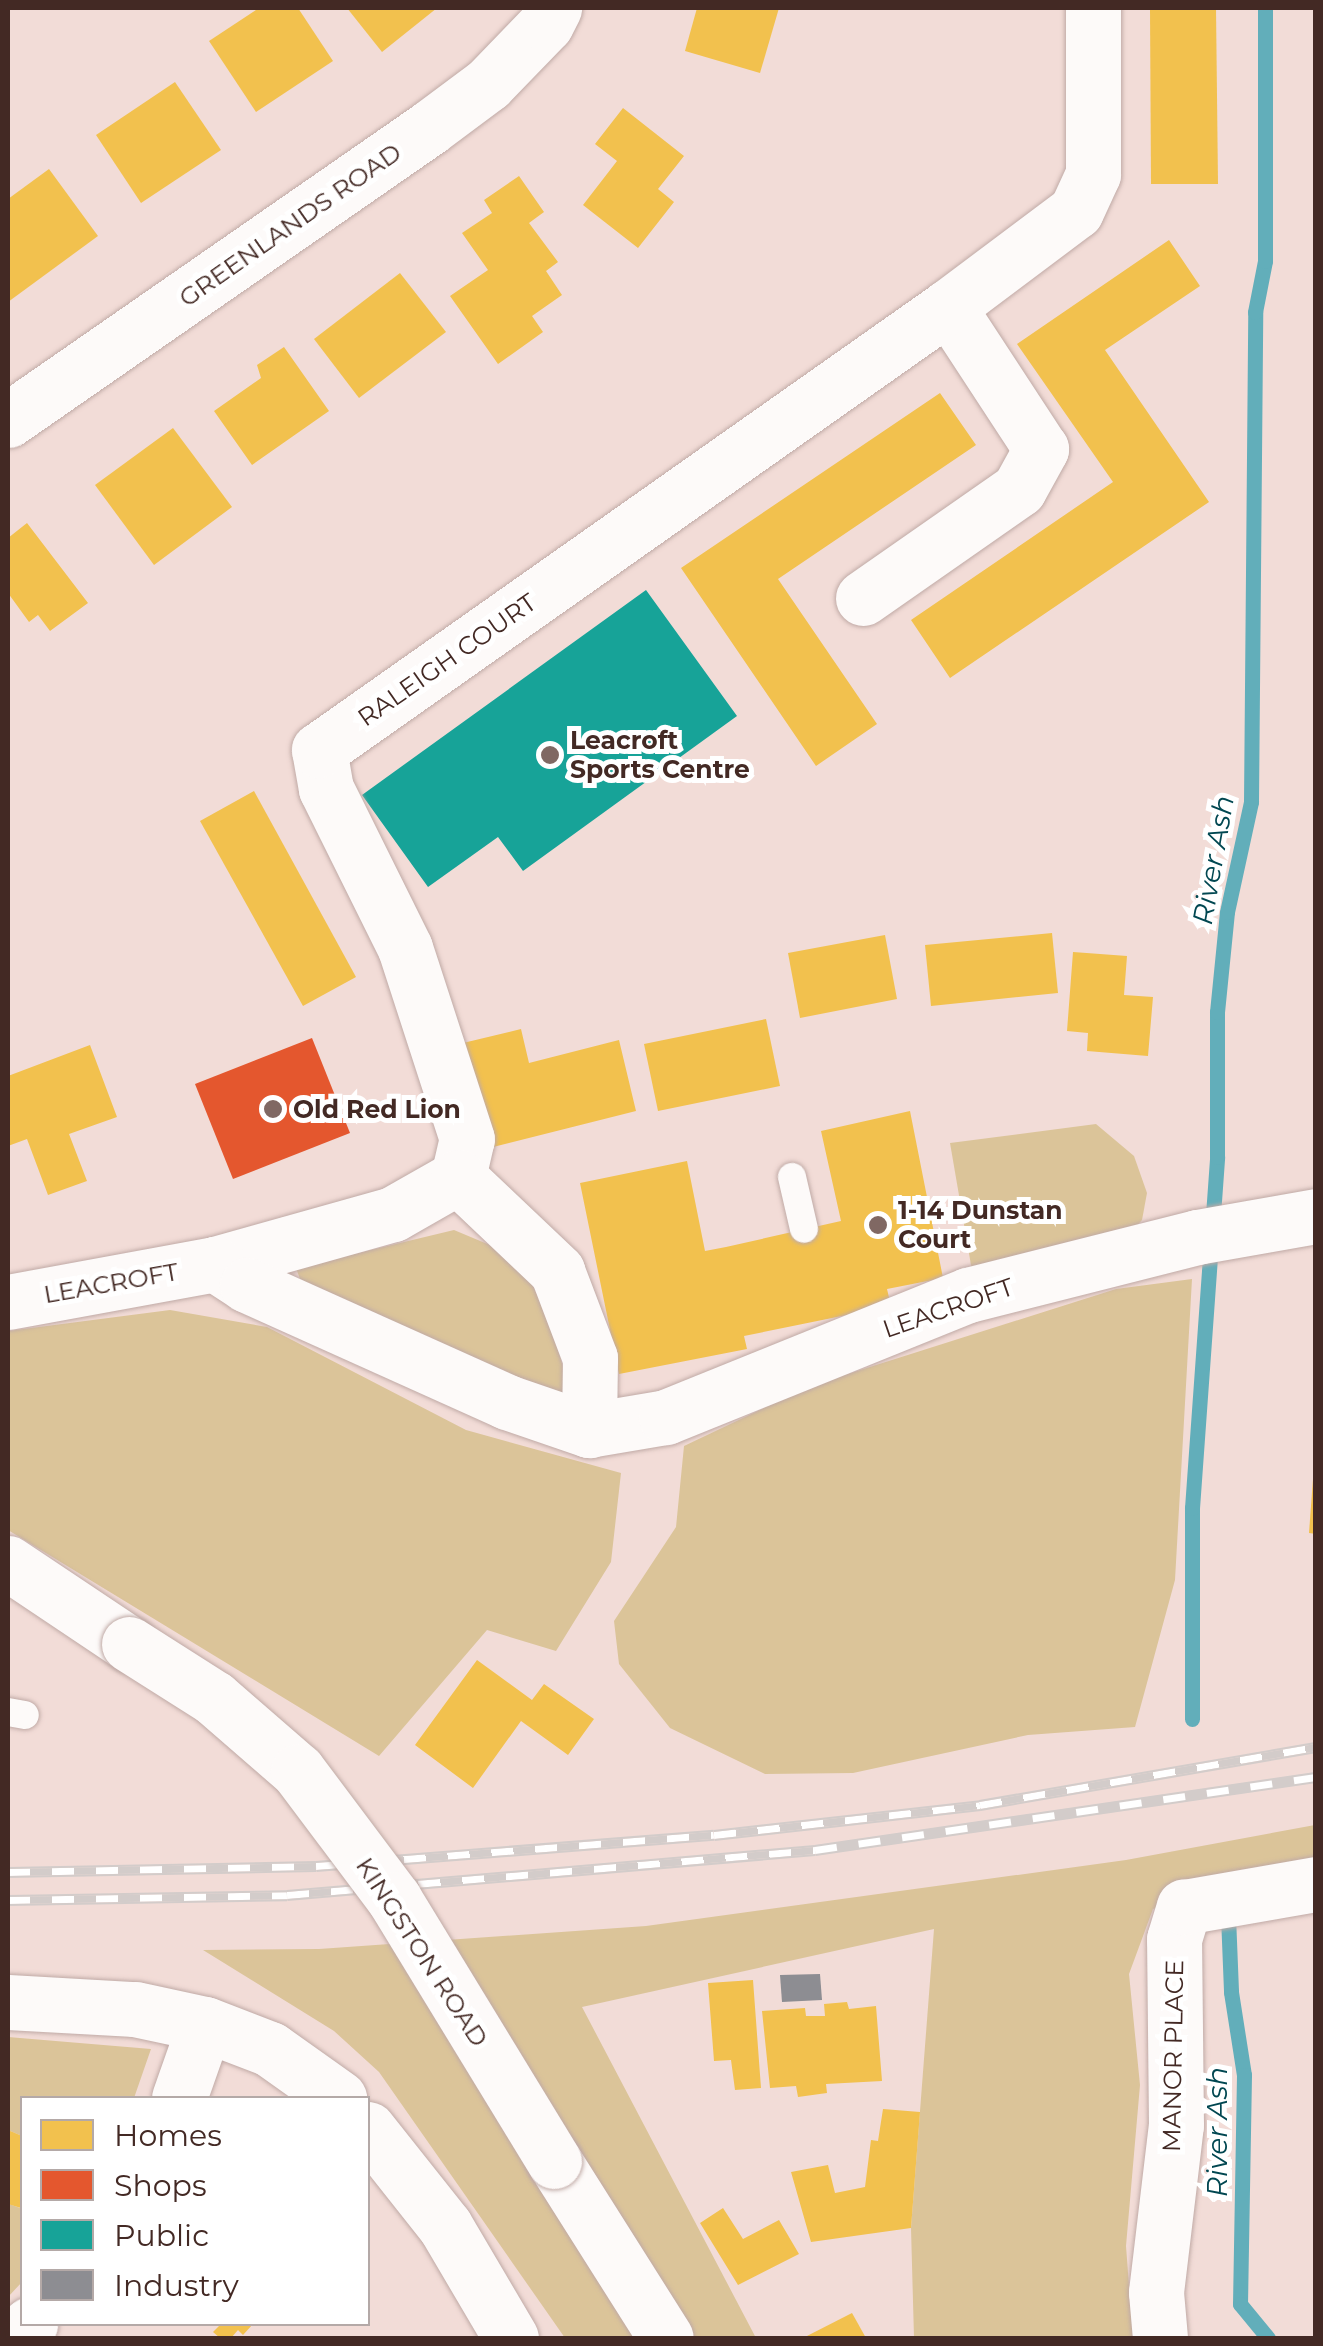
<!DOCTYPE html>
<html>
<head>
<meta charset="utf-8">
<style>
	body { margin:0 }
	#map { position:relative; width:1323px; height:2346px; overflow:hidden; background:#f2dcd7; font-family:Montserrat,sans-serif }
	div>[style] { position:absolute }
	.green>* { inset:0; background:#dbc499 }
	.homes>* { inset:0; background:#f2c14e }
	.shops>* { inset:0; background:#e4572e }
	.public>* { inset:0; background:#17a398 }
	.industry>* { inset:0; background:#8d8d92 }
	.stream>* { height:15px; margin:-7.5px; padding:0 7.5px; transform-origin:7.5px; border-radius:7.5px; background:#62aeba }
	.roads { filter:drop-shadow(0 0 2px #c0aaa6) drop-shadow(0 0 2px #c0aaa6) }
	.service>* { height:28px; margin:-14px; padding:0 14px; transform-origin:14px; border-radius:14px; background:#fdfaf9 }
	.minor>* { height:55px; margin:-27.5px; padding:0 27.5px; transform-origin:27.5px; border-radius:27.5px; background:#fdfaf9 }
	.tertiary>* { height:55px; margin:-27.5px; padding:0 27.5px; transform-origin:27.5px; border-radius:27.5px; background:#fdfaf9 }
	.rail>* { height:11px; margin-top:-5.5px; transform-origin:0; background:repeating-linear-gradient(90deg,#fff 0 22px,#d3ccca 0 44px); box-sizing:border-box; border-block:2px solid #d3ccca }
	.bridges { filter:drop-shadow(0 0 2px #c0aaa6) drop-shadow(0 0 2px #c0aaa6) }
	.tertiary-bridge>* { height:55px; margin:-27.5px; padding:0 27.5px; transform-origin:27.5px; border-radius:27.5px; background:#fdfaf9 }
	.dots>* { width:28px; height:28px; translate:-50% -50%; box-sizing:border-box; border:5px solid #fff; border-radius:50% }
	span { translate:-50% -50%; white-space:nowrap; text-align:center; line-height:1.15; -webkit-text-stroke:10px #fff; paint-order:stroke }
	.street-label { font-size:25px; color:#432924 }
	.poi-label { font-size:25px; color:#432924; font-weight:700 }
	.left { translate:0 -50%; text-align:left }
	.water-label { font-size:28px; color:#014751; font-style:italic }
	.frame { position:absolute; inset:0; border:10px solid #432924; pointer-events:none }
	.legend { position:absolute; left:20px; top:2096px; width:350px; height:230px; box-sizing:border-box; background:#fff; border:2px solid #b4a9a7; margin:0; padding:12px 18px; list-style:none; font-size:30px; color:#432924 }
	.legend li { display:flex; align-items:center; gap:20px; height:50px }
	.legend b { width:50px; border:2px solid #b4a9a7 }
</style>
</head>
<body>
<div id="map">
	<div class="green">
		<div style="clip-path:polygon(1096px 1124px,1134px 1156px,1147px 1193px,1142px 1220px,1123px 1241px,972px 1271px,950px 1143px)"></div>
		<div style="clip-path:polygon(454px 1230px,516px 1256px,546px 1310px,572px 1397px,486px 1377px,305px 1293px,296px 1268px)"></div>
		<div style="clip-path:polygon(1192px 1279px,1175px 1580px,1135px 1727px,1028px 1735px,853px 1773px,765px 1774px,670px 1728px,619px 1664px,614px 1621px,676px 1527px,684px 1446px,810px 1386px,1116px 1289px)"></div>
		<div style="clip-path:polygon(170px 1310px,267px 1327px,466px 1430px,621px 1473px,611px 1562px,556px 1651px,487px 1630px,379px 1756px,8px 1530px,8px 1331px)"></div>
		<div style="clip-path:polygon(1315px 1825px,1315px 1865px,1238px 1877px,1153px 1909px,1129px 1974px,1140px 2085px,1126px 2246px,1133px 2338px,914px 2338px,911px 2228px,934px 1929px,582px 2007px,756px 2338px,565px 2338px,379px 2072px,334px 2031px,203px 1950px,319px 1949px,646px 1926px,1126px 1860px)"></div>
		<div style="clip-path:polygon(8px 2037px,151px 2049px,134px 2098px,22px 2098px,22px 2136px,8px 2130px)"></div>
		<div style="clip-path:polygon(22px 2203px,22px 2282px,8px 2297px,8px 2208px,9px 2204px,20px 2208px)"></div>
	</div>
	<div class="homes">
		<div style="clip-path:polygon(259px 8px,298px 8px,333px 61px,256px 112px,209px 41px)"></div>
		<div style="clip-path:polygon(347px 8px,437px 8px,382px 52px)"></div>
		<div style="clip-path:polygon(697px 8px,779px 8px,760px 73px,685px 51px)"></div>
		<div style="clip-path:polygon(1150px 8px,1216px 8px,1218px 184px,1151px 184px)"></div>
		<div style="clip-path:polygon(175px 82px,221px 150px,141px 203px,96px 135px)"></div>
		<div style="clip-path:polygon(623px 108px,684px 156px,658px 189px,674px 202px,638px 248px,583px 205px,617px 161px,595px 144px)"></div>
		<div style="clip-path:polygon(49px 169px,98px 236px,8px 302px,8px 199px)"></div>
		<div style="clip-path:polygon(519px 176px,544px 212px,529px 223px,558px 262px,546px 271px,562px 295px,532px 316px,543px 332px,498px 364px,450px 296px,488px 270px,462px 233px,492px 213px,484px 200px)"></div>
		<div style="clip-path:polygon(1169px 240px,1200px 286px,1105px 350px,1209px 502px,950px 678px,911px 620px,1113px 482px,1017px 344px)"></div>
		<div style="clip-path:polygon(400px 273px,446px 332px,359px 398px,314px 339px)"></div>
		<div style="clip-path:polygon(284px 347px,329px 411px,252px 465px,214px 411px,261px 378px,257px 365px)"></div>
		<div style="clip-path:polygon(940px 393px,976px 445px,778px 579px,877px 724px,816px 766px,681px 568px)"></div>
		<div style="clip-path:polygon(173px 428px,232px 507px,154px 565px,95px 485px)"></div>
		<div style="clip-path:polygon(27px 523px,88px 603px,50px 631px,38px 615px,29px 622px,8px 593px,8px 538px)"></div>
		<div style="clip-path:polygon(254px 791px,356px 977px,303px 1006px,200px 821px)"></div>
		<div style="clip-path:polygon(1052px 933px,1058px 993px,931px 1006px,925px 945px)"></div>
		<div style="clip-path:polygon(885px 935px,897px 999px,800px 1018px,788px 953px)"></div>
		<div style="clip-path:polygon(1073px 952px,1127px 956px,1124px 995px,1153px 997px,1148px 1056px,1087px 1051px,1088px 1033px,1067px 1031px)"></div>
		<div style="clip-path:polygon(766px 1019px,780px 1086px,658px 1111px,644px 1044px)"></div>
		<div style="clip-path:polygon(521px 1029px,529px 1063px,619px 1040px,636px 1111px,489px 1148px,463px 1043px)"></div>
		<div style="clip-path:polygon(90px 1045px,117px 1117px,69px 1134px,87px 1181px,48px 1195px,27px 1139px,8px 1146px,8px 1076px)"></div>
		<div style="clip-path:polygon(910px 1111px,943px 1278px,887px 1289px,891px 1306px,744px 1336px,747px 1349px,619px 1374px,580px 1183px,687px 1161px,705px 1251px,726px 1247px,841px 1221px,821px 1131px)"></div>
		<div style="clip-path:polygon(1313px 1479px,1316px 1479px,1316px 1534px,1309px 1533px)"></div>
		<div style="clip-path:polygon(477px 1660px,532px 1700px,544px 1684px,594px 1719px,568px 1755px,521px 1721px,473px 1788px,415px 1745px)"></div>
		<div style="clip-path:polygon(753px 1980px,761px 2088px,735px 2090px,731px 2060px,714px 2061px,708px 1983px)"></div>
		<div style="clip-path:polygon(847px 2002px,849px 2009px,876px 2006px,882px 2081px,826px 2084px,827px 2093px,798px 2097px,796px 2086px,770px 2088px,762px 2011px,805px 2008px,806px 2016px,825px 2016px,824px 2004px)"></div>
		<div style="clip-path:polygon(883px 2109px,920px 2112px,911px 2228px,811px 2242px,791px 2172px,828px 2165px,835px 2193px,865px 2187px,871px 2140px,878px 2141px)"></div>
		<div style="clip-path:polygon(8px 2130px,22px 2136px,21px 2208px,8px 2204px)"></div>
		<div style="clip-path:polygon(723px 2208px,743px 2239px,779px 2220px,799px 2254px,738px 2285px,700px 2223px)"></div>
		<div style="clip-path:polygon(852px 2313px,866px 2338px,803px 2338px)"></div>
		<div style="clip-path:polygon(221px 2324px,253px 2324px,243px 2335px,238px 2330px,231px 2338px,220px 2338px,213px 2332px)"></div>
	</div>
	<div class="shops">
		<div style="clip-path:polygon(312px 1038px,350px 1133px,233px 1179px,195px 1084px)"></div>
	</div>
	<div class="public">
		<div style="clip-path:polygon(646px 590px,737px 716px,523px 871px,498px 837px,428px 887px,362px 795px)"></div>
	</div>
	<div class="industry">
		<div style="clip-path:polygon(820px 1974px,822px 2000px,782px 2002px,780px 1975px)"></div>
	</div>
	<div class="stream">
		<div style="left:1192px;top:1719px;width:211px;rotate:-90deg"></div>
		<div style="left:1192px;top:1508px;width:352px;rotate:-85.9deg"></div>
		<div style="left:1217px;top:1157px;width:145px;rotate:-90deg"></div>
		<div style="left:1217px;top:1012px;width:100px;rotate:-84.3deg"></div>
		<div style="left:1227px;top:912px;width:113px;rotate:-77.7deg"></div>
		<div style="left:1251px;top:802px;width:490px;rotate:-89.5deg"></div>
		<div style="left:1255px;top:312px;width:52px;rotate:-78.9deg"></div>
		<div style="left:1265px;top:261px;width:253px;rotate:-90deg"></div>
		<div style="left:1228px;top:1916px;width:76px;rotate:87.7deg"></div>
		<div style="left:1231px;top:1992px;width:84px;rotate:81.1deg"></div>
		<div style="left:1244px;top:2075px;width:229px;rotate:91deg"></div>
		<div style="left:1240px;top:2304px;width:44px;rotate:50.5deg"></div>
	</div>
	<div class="roads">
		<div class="service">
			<div style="left:792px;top:1177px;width:53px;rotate:77deg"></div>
			<div style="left:8px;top:1712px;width:17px;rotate:10deg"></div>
		</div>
		<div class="minor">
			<div style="left:8px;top:420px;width:512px;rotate:-34.74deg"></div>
			<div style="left:429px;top:128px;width:74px;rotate:-36.7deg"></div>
			<div style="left:488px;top:84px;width:83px;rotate:-46deg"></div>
			<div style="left:546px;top:24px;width:18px;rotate:-63deg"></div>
			<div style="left:863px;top:598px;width:190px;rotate:-34.9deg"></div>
			<div style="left:1019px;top:489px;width:46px;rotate:-61.2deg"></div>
			<div style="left:1041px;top:449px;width:170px;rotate:-123.2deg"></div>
			<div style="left:458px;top:1177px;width:39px;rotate:-77deg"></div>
			<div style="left:467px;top:1139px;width:201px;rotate:-108deg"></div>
			<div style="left:405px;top:948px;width:178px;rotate:-116.4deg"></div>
			<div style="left:326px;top:789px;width:40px;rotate:-100deg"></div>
			<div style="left:319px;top:750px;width:769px;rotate:-35.16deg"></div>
			<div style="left:948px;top:307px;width:160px;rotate:-36.9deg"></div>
			<div style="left:1076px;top:211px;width:41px;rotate:-65.3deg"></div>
			<div style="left:1093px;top:174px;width:166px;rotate:-90deg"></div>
			<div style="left:215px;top:1264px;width:185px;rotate:-15.7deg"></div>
			<div style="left:393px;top:1214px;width:75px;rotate:-29.6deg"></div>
			<div style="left:458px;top:1177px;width:137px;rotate:43.5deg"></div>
			<div style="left:557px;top:1271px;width:93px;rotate:69.2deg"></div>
			<div style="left:590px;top:1358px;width:72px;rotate:90.8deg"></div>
			<div style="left:8px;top:1302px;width:210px;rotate:-10.4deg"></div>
			<div style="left:215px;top:1264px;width:38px;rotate:33deg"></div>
			<div style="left:247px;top:1285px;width:285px;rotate:24.2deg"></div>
			<div style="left:507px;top:1402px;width:87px;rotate:18.9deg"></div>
			<div style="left:589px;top:1430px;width:78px;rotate:-9.6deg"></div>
			<div style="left:666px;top:1417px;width:326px;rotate:-22deg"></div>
			<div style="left:968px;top:1295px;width:236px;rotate:-14.2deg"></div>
			<div style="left:1197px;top:1237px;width:121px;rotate:-10deg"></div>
			<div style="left:8px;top:2002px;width:127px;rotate:3.2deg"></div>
			<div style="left:135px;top:2009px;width:72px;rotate:12.1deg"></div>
			<div style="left:205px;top:2024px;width:70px;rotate:21deg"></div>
			<div style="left:270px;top:2049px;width:85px;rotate:35.4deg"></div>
			<div style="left:179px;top:2098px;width:78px;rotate:-70.6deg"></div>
			<div style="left:368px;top:2129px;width:124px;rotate:51.6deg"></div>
			<div style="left:445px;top:2226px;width:130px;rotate:59.5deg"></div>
			<div style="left:13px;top:2338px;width:22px;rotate:-39deg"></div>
			<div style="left:1160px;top:2338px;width:46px;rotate:-95deg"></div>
			<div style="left:1156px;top:2292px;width:168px;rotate:-83.2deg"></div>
			<div style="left:1176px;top:2125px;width:186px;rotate:-90.6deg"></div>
			<div style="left:1174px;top:1939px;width:34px;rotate:-73deg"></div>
			<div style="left:1184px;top:1907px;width:134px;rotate:-9.9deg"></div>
		</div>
		<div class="tertiary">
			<div style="left:8px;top:1563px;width:146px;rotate:33.8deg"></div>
			<div style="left:554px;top:2161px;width:209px;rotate:57.7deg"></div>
		</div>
	</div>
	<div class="rail">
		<div style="left:8px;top:1872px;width:308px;rotate:-1.1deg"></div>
		<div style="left:316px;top:1866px;width:399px;rotate:-4.5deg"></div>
		<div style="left:714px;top:1835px;width:268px;rotate:-6.4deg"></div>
		<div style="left:980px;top:1805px;width:341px;rotate:-9.8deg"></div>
		<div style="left:8px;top:1900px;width:279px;rotate:-1deg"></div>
		<div style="left:287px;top:1895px;width:530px;rotate:-4.87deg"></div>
		<div style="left:815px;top:1850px;width:506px;rotate:-8.29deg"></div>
	</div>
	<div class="bridges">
		<div class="tertiary-bridge">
			<div style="left:129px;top:1644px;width:101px;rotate:32.4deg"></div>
			<div style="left:214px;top:1698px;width:111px;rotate:41deg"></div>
			<div style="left:298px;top:1771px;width:160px;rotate:53.1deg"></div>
			<div style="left:394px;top:1899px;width:307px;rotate:58.6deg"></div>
		</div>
	</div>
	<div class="dots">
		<div style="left:550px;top:755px;background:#806863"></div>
		<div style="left:273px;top:1109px;background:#806863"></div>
		<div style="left:878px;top:1225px;background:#806863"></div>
	</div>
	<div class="street-label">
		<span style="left:290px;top:225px;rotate:-35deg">GREENLANDS ROAD</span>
		<span style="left:447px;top:660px;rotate:-35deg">RALEIGH COURT</span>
		<span style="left:111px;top:1283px;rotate:-10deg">LEACROFT</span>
		<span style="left:948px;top:1308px;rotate:-19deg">LEACROFT</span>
		<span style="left:422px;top:1952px;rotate:57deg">KINGSTON ROAD</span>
		<span style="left:1173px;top:2056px;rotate:-89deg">MANOR PLACE</span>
	</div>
	<div class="poi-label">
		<span class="left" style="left:570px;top:755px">Leacroft<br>Sports Centre</span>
		<span class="left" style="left:293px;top:1109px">Old Red Lion</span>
		<span class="left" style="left:898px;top:1225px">1-14 Dunstan<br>Court</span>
	</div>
	<div class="water-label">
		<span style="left:1213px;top:860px;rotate:-80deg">River Ash</span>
		<span style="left:1217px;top:2132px;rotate:-90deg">River Ash</span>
	</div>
	<div class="frame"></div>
	<ul class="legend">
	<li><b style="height:28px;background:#f2c14e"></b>Homes</li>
	<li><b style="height:28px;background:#e4572e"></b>Shops</li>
	<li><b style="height:28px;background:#17a398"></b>Public</li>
	<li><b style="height:28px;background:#8d8d92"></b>Industry</li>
	</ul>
</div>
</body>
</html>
